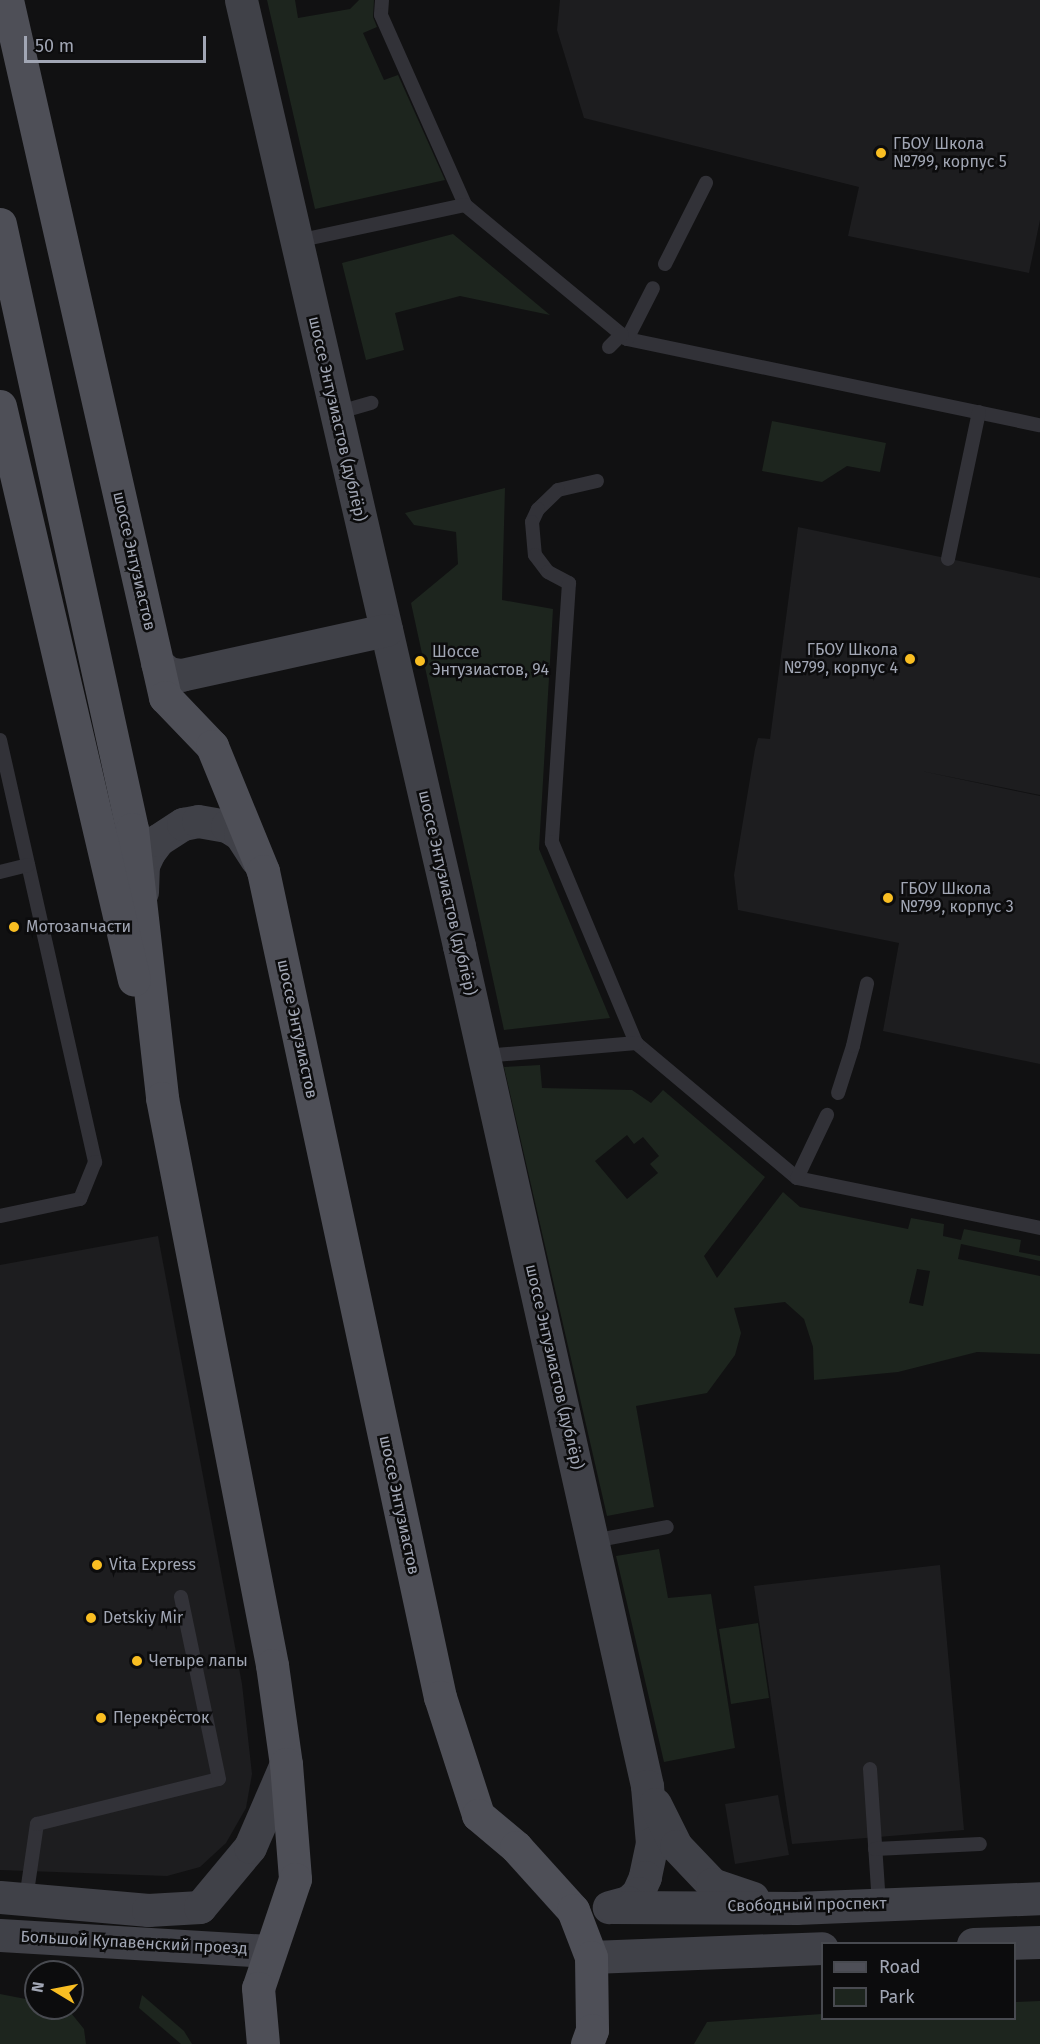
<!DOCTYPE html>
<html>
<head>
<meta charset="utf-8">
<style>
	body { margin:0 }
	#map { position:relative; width:1040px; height:2044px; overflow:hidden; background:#111112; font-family:"Fira Sans",sans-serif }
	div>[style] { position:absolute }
	.built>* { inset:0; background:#1d1d1f }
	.green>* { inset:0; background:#1d251e }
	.lane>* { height:14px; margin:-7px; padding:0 7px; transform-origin:7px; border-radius:7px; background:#323238 }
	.secondary>* { height:33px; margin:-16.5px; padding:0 16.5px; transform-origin:16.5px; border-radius:16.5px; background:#404148 }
	.primary>* { height:33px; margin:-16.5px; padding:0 16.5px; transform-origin:16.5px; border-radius:16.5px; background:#4e4f57 }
	.dots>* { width:16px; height:16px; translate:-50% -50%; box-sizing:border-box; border:3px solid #0c0c0d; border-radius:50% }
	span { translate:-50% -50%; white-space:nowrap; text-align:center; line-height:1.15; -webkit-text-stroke:5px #0c0c0d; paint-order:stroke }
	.poi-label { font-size:16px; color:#a1a6b4 }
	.left { translate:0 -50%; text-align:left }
	.right { translate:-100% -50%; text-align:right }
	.street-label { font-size:16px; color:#a1a6b4 }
	.legend { position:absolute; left:821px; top:1942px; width:195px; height:78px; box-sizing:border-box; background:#0c0c0d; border:2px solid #484a50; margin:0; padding:8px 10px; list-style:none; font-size:18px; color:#a1a6b4 }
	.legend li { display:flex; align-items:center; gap:12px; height:30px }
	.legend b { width:30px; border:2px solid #484a50 }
	.north { position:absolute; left:24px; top:1960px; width:60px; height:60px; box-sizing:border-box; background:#0c0c0d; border:2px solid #484a50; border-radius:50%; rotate:280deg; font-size:16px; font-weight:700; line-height:24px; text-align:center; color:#a1a6b4 }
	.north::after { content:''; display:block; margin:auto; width:21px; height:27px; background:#f9be22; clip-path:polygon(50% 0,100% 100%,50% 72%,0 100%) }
	.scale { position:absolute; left:24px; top:36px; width:182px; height:27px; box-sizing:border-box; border:3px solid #a1a6b4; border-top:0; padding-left:8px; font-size:18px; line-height:21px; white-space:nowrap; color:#a1a6b4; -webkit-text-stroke:4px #0c0c0d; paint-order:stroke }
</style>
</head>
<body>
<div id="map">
	<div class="built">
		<div style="clip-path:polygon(560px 0,1040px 0,1040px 220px,1029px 273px,848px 236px,859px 187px,584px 118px,557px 30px)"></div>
		<div style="clip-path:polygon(798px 527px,1040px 578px,1040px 795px,921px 771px,1040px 796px,1040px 1064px,883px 1031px,899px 943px,738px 910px,734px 875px,755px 749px,758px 738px,770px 739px)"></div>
		<div style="clip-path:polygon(158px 1236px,242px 1684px,252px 1774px,246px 1808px,226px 1843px,200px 1867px,167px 1876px,0 1870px,0 1265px)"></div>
		<div style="clip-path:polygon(940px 1565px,964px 1830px,792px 1844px,754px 1586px)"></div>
		<div style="clip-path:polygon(778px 1795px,789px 1855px,735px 1864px,725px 1804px)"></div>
	</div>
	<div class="green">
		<div style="clip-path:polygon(267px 0,295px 0,298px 18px,350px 9px,359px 0,374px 0,373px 17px,377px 27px,363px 33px,384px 80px,398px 75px,445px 180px,315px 209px)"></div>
		<div style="clip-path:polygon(453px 234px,550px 315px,460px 296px,395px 313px,404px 350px,366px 360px,342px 263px)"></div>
		<div style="clip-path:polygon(772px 421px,886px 443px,880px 472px,847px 466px,822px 482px,762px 471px)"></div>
		<div style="clip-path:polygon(505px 488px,502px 600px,553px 609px,539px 849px,610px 1018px,504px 1030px,411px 603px,458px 564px,456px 532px,414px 525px,405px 513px)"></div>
		<div style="clip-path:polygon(evenodd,540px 1065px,542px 1088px,632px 1090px,651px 1103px,663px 1090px,765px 1177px,704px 1256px,717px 1278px,783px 1192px,800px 1207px,908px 1229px,911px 1218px,944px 1224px,943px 1236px,961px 1240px,964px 1229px,1021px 1240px,1019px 1252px,1040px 1256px,1040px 1261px,961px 1244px,958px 1259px,1040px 1276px,1040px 1354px,977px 1352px,898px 1372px,814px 1380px,813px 1347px,804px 1319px,785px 1302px,734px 1308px,741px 1333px,735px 1355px,707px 1393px,636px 1406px,654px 1507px,607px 1516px,504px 1067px,540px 1065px,627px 1135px,634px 1144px,643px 1137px,659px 1156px,650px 1164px,658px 1173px,627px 1199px,595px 1161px,627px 1135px,540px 1065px,917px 1269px,930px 1271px,923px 1306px,909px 1303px,917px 1269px)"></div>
		<div style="clip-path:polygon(659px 1549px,668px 1598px,711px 1594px,735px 1748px,664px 1762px,616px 1556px)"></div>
		<div style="clip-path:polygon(758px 1623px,769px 1698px,731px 1704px,719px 1629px)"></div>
		<div style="clip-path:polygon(0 1994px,36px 2001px,36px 2008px,67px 2008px,84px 2029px,86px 2044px,0 2044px)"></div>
		<div style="clip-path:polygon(142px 1995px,184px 2031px,192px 2044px,181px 2044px,139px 2008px)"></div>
		<div style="clip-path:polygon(1040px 2001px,1040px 2044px,694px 2044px,707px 2022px,822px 2014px,822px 2018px,1014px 2018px,1015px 2002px)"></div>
	</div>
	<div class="lane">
		<div style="left:382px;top:0;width:15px;rotate:94deg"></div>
		<div style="left:381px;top:15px;width:208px;rotate:66.1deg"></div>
		<div style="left:465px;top:205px;width:210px;rotate:39.6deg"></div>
		<div style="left:627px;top:339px;width:422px;rotate:11.8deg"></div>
		<div style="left:297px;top:241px;width:172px;rotate:-12.1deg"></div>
		<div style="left:665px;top:264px;width:91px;rotate:-63.2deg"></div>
		<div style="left:627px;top:339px;width:57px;rotate:-63deg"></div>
		<div style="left:609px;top:347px;width:18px;rotate:-45deg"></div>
		<div style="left:336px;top:413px;width:37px;rotate:-16deg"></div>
		<div style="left:597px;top:481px;width:40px;rotate:167deg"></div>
		<div style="left:558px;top:490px;width:28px;rotate:136deg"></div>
		<div style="left:538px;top:509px;width:14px;rotate:115deg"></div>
		<div style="left:532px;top:522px;width:33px;rotate:85deg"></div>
		<div style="left:535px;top:555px;width:21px;rotate:53deg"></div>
		<div style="left:548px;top:572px;width:24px;rotate:28deg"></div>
		<div style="left:569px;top:583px;width:260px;rotate:93.8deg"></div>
		<div style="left:552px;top:842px;width:218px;rotate:67.3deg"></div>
		<div style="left:636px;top:1043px;width:210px;rotate:40deg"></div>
		<div style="left:797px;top:1178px;width:248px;rotate:11.6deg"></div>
		<div style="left:948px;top:559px;width:150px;rotate:-78.1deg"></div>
		<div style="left:0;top:740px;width:433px;rotate:77.3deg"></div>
		<div style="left:95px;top:1162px;width:40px;rotate:112deg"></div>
		<div style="left:80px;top:1199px;width:82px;rotate:168deg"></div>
		<div style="left:0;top:872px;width:29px;rotate:-14deg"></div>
		<div style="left:484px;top:1056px;width:153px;rotate:-4.9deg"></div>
		<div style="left:838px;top:1093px;width:49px;rotate:-72.3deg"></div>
		<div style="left:853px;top:1046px;width:64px;rotate:-77.3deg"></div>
		<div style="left:797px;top:1178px;width:70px;rotate:-64.5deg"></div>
		<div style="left:593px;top:1541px;width:75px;rotate:-10.7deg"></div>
		<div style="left:870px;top:1769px;width:135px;rotate:86.2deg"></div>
		<div style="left:875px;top:1849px;width:105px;rotate:-2.7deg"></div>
		<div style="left:26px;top:1899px;width:76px;rotate:-81.7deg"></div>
		<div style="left:37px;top:1824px;width:187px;rotate:-13.9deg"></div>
		<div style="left:219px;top:1779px;width:186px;rotate:-101.8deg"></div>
	</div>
	<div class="secondary">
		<div style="left:241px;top:0;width:971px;rotate:77.02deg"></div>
		<div style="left:459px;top:946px;width:861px;rotate:77.38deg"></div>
		<div style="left:647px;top:1786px;width:57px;rotate:85deg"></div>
		<div style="left:652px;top:1843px;width:35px;rotate:102deg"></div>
		<div style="left:645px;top:1877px;width:17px;rotate:114deg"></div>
		<div style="left:638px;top:1893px;width:13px;rotate:138deg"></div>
		<div style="left:628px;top:1902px;width:20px;rotate:165deg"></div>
		<div style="left:157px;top:663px;width:15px;rotate:42deg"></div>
		<div style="left:168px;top:673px;width:13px;rotate:9deg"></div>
		<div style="left:181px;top:675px;width:210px;rotate:-12.4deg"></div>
		<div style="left:142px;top:892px;width:27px;rotate:-88deg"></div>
		<div style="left:143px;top:865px;width:14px;rotate:-65deg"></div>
		<div style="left:149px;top:852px;width:15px;rotate:-53deg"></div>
		<div style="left:158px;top:840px;width:30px;rotate:-33deg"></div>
		<div style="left:183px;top:824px;width:15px;rotate:-11deg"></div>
		<div style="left:198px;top:821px;width:29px;rotate:10deg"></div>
		<div style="left:227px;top:826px;width:15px;rotate:32deg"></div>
		<div style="left:240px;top:834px;width:30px;rotate:57deg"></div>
		<div style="left:655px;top:1804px;width:47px;rotate:63.4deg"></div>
		<div style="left:676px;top:1846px;width:52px;rotate:46.5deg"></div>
		<div style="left:712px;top:1884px;width:43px;rotate:18.9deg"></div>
		<div style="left:0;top:1897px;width:149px;rotate:5deg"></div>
		<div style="left:148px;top:1910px;width:52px;rotate:-3.3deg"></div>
		<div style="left:200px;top:1907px;width:78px;rotate:-50.2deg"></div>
		<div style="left:250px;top:1847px;width:90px;rotate:-66.6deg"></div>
		<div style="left:613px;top:1907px;width:183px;rotate:0.3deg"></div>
		<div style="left:796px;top:1908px;width:244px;rotate:-2.3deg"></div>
		<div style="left:0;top:1935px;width:268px;rotate:3.4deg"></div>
		<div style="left:973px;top:1944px;width:67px;rotate:-1.7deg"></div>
		<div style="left:591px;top:1957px;width:231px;rotate:-2.2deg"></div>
	</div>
	<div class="primary">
		<div style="left:7px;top:0;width:715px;rotate:77.23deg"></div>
		<div style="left:165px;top:697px;width:68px;rotate:46.2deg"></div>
		<div style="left:212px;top:746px;width:135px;rotate:67.8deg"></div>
		<div style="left:263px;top:871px;width:845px;rotate:77.91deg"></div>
		<div style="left:440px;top:1697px;width:124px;rotate:72.1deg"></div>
		<div style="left:478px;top:1815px;width:50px;rotate:40.1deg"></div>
		<div style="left:516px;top:1847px;width:85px;rotate:47.9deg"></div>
		<div style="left:573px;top:1910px;width:50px;rotate:69deg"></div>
		<div style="left:591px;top:1957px;width:73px;rotate:89.2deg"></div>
		<div style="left:592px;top:2030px;width:15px;rotate:110deg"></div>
		<div style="left:0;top:224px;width:619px;rotate:77.69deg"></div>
		<div style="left:132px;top:829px;width:271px;rotate:83.6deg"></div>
		<div style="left:162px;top:1098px;width:578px;rotate:79.02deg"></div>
		<div style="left:272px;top:1665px;width:100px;rotate:82deg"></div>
		<div style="left:286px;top:1764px;width:115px;rotate:85.5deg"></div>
		<div style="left:295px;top:1879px;width:115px;rotate:108.7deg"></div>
		<div style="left:258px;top:1988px;width:56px;rotate:84.9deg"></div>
		<div style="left:0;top:406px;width:589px;rotate:76.86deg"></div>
	</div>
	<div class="dots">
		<div style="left:881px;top:153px;background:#f9be22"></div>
		<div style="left:910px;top:659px;background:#f9be22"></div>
		<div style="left:420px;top:661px;background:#f9be22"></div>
		<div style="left:888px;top:898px;background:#f9be22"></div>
		<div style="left:14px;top:927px;background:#f9be22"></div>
		<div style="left:97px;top:1565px;background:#f9be22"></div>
		<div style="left:91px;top:1618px;background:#f9be22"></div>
		<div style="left:137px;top:1661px;background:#f9be22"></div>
		<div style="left:101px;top:1718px;background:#f9be22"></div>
	</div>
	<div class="poi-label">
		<span class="left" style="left:893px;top:153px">ГБОУ Школа<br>№799, корпус 5</span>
		<span class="right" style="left:898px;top:659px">ГБОУ Школа<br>№799, корпус 4</span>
		<span class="left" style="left:432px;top:661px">Шоссе<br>Энтузиастов, 94</span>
		<span class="left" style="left:900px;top:898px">ГБОУ Школа<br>№799, корпус 3</span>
		<span class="left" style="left:26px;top:927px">Мотозапчасти</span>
		<span class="left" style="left:109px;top:1565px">Vita Express</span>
		<span class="left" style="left:103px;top:1618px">Detskiy Mir</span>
		<span class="left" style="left:149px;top:1661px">Четыре лапы</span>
		<span class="left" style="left:113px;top:1718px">Перекрёсток</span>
	</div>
	<div class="street-label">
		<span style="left:337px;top:419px;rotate:77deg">шоссе Энтузиастов (дублёр)</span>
		<span style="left:134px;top:561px;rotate:77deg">шоссе Энтузиастов</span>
		<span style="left:447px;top:893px;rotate:77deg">шоссе Энтузиастов (дублёр)</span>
		<span style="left:297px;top:1029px;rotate:78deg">шоссе Энтузиастов</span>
		<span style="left:554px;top:1367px;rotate:77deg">шоссе Энтузиастов (дублёр)</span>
		<span style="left:399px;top:1505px;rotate:78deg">шоссе Энтузиастов</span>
		<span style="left:807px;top:1905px;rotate:-1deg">Свободный проспект</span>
		<span style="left:134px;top:1943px;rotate:3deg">Большой Купавенский проезд</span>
	</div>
	<ul class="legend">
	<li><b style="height:8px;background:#4e4f57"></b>Road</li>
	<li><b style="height:16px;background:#1d251e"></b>Park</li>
	</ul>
	<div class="north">N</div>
	<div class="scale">50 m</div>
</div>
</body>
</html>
